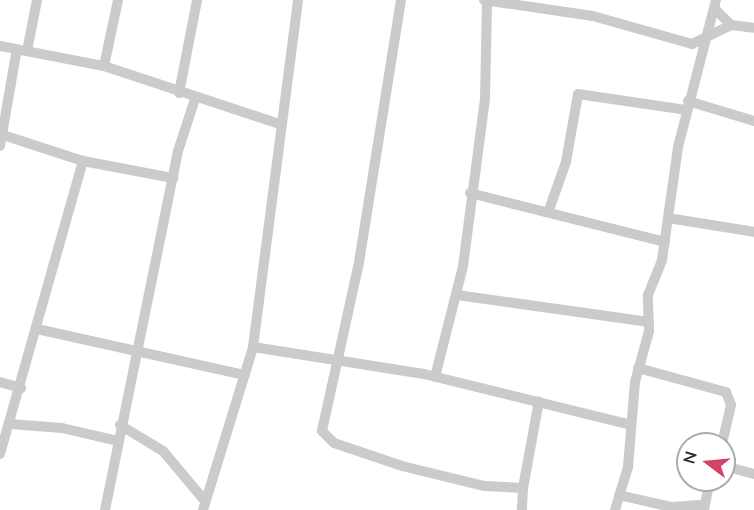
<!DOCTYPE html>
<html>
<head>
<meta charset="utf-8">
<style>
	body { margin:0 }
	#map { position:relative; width:754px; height:510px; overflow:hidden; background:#fff; font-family:"Nunito Sans",sans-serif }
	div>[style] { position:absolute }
	.minor>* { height:10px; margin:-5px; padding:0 5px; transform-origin:5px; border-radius:5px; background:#cbcbcb }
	span { translate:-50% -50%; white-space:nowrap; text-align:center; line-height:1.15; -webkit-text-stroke:6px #fff; paint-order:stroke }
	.north { position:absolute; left:676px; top:432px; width:60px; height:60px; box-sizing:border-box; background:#fff; border:2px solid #ababab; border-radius:50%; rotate:286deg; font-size:16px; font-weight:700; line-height:24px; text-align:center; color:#2e2e2e }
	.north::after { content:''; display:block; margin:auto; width:21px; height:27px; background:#d24368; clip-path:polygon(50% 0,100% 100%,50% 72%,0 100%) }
</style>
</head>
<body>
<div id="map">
	<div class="minor">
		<div style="left:401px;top:0;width:270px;rotate:99.1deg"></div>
		<div style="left:358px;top:267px;width:168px;rotate:102.4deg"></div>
		<div style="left:322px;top:431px;width:17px;rotate:45deg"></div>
		<div style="left:334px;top:443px;width:72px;rotate:18.7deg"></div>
		<div style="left:402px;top:466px;width:84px;rotate:13.7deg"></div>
		<div style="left:484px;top:486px;width:39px;rotate:3deg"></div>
		<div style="left:523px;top:488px;width:22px;rotate:93deg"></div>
		<div style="left:484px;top:0;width:110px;rotate:8.4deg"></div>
		<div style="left:593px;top:16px;width:103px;rotate:15.8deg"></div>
		<div style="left:692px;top:44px;width:43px;rotate:-26deg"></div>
		<div style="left:715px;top:9px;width:23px;rotate:45deg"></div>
		<div style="left:731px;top:25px;width:23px;rotate:7deg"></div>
		<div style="left:0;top:46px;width:106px;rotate:10.9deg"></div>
		<div style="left:104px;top:66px;width:184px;rotate:18.3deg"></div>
		<div style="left:27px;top:51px;width:52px;rotate:-78.9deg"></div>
		<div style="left:104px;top:66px;width:67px;rotate:-78deg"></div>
		<div style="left:179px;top:93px;width:95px;rotate:-79deg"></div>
		<div style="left:688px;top:101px;width:69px;rotate:16.9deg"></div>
		<div style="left:3px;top:135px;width:84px;rotate:18deg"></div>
		<div style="left:83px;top:161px;width:92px;rotate:10.7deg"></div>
		<div style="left:0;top:146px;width:98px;rotate:-80.1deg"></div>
		<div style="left:470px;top:193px;width:201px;rotate:14.1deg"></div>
		<div style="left:549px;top:210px;width:51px;rotate:-70.5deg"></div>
		<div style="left:566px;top:162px;width:69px;rotate:-80deg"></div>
		<div style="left:578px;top:94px;width:109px;rotate:8.4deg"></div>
		<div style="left:668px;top:218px;width:87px;rotate:9.2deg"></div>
		<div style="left:457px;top:295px;width:194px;rotate:8deg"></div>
		<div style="left:37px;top:329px;width:213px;rotate:12.5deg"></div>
		<div style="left:253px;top:347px;width:173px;rotate:9deg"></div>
		<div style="left:424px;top:374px;width:213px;rotate:13.8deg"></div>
		<div style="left:638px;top:368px;width:91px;rotate:15.3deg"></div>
		<div style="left:726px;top:392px;width:14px;rotate:69deg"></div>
		<div style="left:731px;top:405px;width:40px;rotate:103deg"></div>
		<div style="left:435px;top:377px;width:114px;rotate:-75.8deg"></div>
		<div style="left:463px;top:266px;width:169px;rotate:-82.5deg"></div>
		<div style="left:485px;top:98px;width:98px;rotate:-88.8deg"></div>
		<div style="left:0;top:382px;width:22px;rotate:16deg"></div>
		<div style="left:10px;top:424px;width:52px;rotate:4.4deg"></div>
		<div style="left:62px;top:428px;width:57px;rotate:13.1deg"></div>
		<div style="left:120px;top:425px;width:50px;rotate:31.2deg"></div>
		<div style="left:163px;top:451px;width:65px;rotate:50deg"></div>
		<div style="left:0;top:454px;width:305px;rotate:-74.2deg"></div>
		<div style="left:724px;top:466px;width:31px;rotate:15deg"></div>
		<div style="left:523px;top:488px;width:88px;rotate:-79.6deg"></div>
		<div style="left:619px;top:495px;width:53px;rotate:13deg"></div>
		<div style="left:671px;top:507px;width:32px;rotate:-4deg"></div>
		<div style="left:105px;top:510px;width:366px;rotate:-78.5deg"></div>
		<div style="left:178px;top:151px;width:55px;rotate:-71.9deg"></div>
		<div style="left:203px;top:510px;width:170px;rotate:-72.9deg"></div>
		<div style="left:253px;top:347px;width:350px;rotate:-82.6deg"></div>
		<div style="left:615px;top:510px;width:45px;rotate:-73.2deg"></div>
		<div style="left:628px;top:467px;width:85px;rotate:-85.3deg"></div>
		<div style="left:635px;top:382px;width:53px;rotate:-74.6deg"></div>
		<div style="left:649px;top:331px;width:36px;rotate:-92deg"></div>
		<div style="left:648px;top:295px;width:38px;rotate:-68deg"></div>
		<div style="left:662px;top:260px;width:114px;rotate:-81.9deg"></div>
		<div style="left:678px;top:147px;width:152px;rotate:-75.5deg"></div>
		<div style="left:704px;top:510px;width:31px;rotate:-79deg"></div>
	</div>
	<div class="north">N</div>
</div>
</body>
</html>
